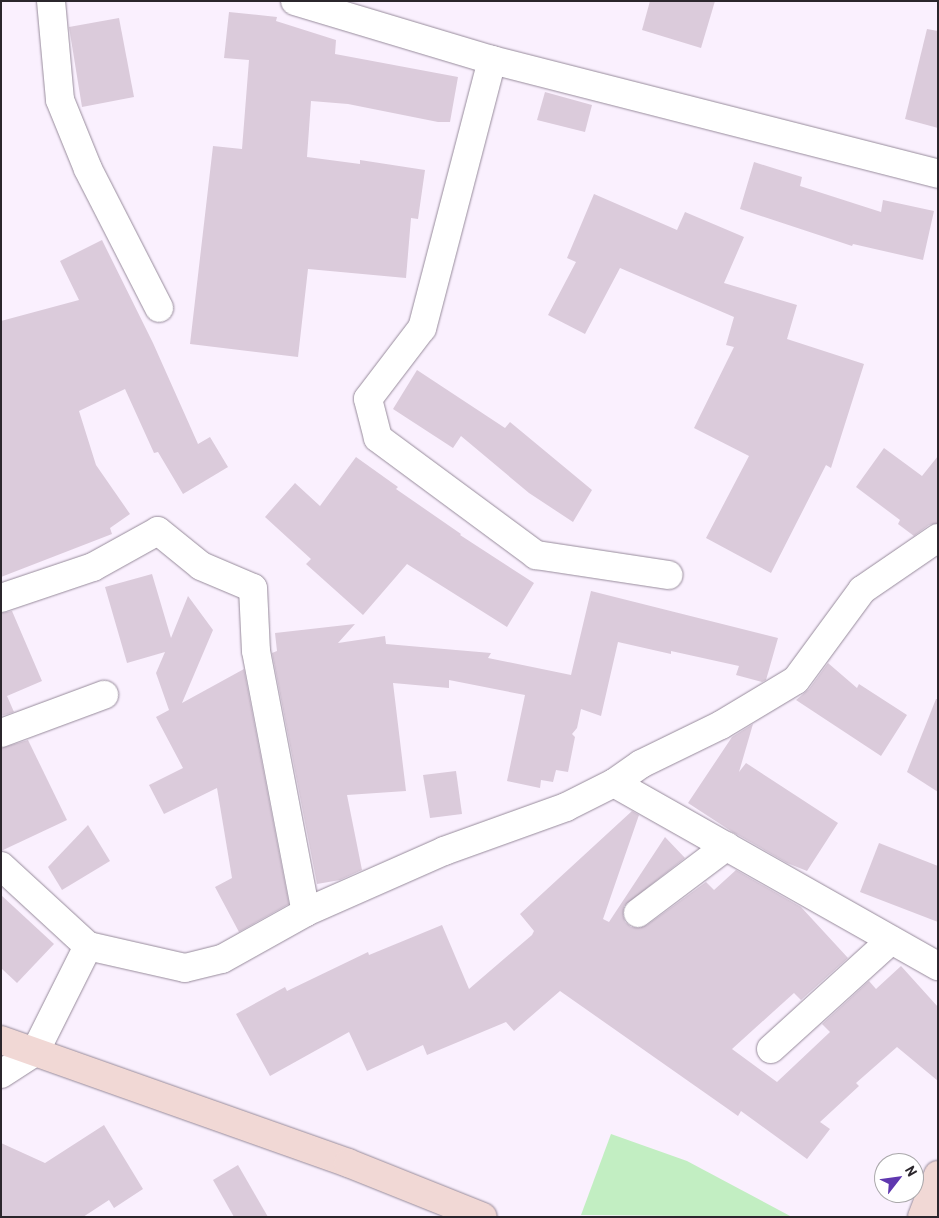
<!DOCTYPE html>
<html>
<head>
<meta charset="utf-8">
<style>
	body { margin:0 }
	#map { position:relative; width:939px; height:1218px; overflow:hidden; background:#faf0fe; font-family:Barlow,sans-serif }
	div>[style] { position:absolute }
	.green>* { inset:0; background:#c2eec2 }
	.building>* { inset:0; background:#dbcbdb }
	.roads { filter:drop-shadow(0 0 1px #978b9b) drop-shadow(0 0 1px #978b9b) }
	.street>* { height:28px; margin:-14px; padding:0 14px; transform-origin:14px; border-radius:14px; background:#fff }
	.secondary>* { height:28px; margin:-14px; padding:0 14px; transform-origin:14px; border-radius:14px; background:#f1d8d5 }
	span { translate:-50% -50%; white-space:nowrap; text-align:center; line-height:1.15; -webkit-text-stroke:4px #fff; paint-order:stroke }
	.frame { position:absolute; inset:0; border:2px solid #2b262c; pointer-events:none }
	.north { position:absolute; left:874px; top:1153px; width:50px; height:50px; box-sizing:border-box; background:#fff; border:1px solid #aaa8ab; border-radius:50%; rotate:60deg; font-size:14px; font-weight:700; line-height:20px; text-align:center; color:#2b262c }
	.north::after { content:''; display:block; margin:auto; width:18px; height:22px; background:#5f37af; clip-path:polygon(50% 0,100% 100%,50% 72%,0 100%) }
</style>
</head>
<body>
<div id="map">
	<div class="green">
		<div style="clip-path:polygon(611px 1134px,687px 1161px,792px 1217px,581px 1215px)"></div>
	</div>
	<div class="building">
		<div style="clip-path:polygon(650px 1px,715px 1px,701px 48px,642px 30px)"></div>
		<div style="clip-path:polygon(229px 12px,277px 17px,276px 21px,336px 40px,335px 54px,458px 77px,450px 122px,438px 122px,348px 104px,311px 101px,307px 157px,360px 164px,360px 160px,425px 170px,418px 219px,411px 218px,406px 278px,308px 269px,298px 357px,190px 344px,213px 146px,242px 149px,249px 60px,224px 58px)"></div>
		<div style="clip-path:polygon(119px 18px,134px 97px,82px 107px,69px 27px)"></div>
		<div style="clip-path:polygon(927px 29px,938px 31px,938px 128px,905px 119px)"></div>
		<div style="clip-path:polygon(545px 92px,592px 105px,585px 132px,537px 120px)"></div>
		<div style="clip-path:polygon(754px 162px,802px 177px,800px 186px,881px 212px,883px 200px,934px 211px,923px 260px,853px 244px,852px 246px,740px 209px)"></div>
		<div style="clip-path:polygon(594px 194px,677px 230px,685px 212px,744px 237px,724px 283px,797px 305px,787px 339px,864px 364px,831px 468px,826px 465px,771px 573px,706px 538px,749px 456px,694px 428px,734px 347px,726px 345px,734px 317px,620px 268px,585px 334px,548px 315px,576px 262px,567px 258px)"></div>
		<div style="clip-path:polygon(102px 240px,153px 343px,198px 444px,210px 437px,228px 467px,183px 494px,158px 452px,154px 453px,125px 389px,79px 411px,96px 465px,130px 514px,110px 528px,112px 534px,1px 577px,1px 321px,79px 300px,60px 261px)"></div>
		<div style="clip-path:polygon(417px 370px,505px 428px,510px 422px,592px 490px,573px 522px,529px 493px,461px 436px,453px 448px,393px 409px)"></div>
		<div style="clip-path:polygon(884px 448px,922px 476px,938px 456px,938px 523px,929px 525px,914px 536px,898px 524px,900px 520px,856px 487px)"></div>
		<div style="clip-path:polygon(356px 457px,398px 487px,396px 489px,461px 534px,460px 535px,534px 583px,507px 627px,407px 564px,363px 615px,306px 564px,311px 559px,265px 517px,295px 483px,320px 506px)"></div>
		<div style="clip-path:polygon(152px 574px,171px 638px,188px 596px,213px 630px,182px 703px,244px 669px,289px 904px,239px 932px,215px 887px,232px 878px,217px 788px,164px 814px,149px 785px,183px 768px,156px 717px,169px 710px,156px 673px,165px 652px,127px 663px,105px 587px)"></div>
		<div style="clip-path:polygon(591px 591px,778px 638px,766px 680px,762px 682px,736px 675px,739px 666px,671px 651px,671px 654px,618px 642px,601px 716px,581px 709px,577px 728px,572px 734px,575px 737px,568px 772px,556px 770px,553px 782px,541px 780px,540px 788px,507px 781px,525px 695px,449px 680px,449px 688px,393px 683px,406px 791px,347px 795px,362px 870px,340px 880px,317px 884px,272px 653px,277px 651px,275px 633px,355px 624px,338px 643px,385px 636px,386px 644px,491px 653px,488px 658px,571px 675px)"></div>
		<div style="clip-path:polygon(12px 611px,42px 681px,7px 696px,14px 712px,1px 716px,1px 613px)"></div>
		<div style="clip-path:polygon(828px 663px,857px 688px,859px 684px,907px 715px,881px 756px,796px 700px,809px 689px)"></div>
		<div style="clip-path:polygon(936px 699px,938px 699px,938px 792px,907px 772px)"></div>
		<div style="clip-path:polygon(753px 724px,739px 772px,746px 763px,838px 823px,807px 871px,787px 863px,731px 831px,688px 803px,732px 737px)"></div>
		<div style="clip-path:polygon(28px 740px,67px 820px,1px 851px,1px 748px)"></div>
		<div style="clip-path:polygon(456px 771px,462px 814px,430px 818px,423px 775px)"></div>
		<div style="clip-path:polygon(632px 811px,639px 815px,603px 919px,609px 922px,665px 837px,685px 858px,624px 906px,623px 915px,625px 922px,631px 927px,639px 928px,647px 925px,706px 882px,714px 890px,736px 870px,801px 907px,848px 958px,801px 1000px,794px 993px,732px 1049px,777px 1082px,830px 1032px,822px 1024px,869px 981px,876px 989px,901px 966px,938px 1007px,938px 1081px,897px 1047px,856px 1083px,859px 1086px,820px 1122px,830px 1129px,807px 1159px,741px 1111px,738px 1116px,560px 991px,514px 1031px,506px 1022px,427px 1055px,423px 1045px,367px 1071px,349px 1032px,270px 1076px,236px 1014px,285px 987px,287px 991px,368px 952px,369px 955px,442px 925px,469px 989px,532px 935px,534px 931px,520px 914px)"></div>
		<div style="clip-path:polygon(88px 825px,110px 861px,62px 890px,48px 867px)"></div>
		<div style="clip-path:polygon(879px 843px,938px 866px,938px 922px,860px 892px)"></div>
		<div style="clip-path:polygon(1px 895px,54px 944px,17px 983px,1px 968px)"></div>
		<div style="clip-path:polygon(104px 1125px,143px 1189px,114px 1208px,109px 1200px,83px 1217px,1px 1217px,1px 1143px,45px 1163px)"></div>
		<div style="clip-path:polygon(238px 1165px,268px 1217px,234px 1217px,213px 1180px)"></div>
	</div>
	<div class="roads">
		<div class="street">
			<div style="left:51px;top:1px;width:99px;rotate:84.8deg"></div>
			<div style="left:60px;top:100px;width:74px;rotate:67.9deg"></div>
			<div style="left:88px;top:169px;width:156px;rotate:62.9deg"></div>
			<div style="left:295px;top:1px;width:206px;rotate:16.7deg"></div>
			<div style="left:492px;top:60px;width:460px;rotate:14.3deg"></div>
			<div style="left:492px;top:60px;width:277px;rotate:104.6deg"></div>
			<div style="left:422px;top:328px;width:89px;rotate:127.3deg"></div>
			<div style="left:368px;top:399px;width:40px;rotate:75.6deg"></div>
			<div style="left:378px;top:438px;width:197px;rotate:36.5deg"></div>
			<div style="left:536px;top:555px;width:134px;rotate:8.6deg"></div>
			<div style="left:1px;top:598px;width:97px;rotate:-18.6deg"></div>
			<div style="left:93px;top:567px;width:74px;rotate:-29deg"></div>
			<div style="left:158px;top:531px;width:55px;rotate:39.1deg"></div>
			<div style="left:201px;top:566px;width:56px;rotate:22.9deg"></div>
			<div style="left:253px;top:588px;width:63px;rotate:87.3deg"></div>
			<div style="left:256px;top:651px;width:266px;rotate:79.2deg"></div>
			<div style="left:1px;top:733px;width:110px;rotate:-20.3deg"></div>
			<div style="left:614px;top:783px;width:372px;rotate:29.5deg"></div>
			<div style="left:1px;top:866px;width:118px;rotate:42.6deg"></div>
			<div style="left:88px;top:946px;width:99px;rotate:12.8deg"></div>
			<div style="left:185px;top:968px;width:38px;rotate:-14deg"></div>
			<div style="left:222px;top:959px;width:96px;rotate:-29.2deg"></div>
			<div style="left:306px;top:912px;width:151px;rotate:-23.8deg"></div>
			<div style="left:444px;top:851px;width:130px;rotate:-19.8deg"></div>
			<div style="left:566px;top:807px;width:54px;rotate:-26.6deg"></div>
			<div style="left:614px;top:783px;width:33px;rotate:-35deg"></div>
			<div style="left:641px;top:764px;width:89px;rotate:-26deg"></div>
			<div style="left:721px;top:725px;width:87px;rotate:-31deg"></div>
			<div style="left:796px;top:680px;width:112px;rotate:-53.7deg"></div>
			<div style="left:862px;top:590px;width:92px;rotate:-34.4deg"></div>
			<div style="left:638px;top:913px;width:111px;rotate:-37deg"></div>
			<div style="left:771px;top:1049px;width:162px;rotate:-42.2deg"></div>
			<div style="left:1px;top:1074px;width:40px;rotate:-32.9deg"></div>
			<div style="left:35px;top:1052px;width:119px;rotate:-63.4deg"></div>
		</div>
		<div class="secondary">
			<div style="left:1px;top:1040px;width:368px;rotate:19.5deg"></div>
			<div style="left:348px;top:1163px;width:145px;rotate:21.8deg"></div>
			<div style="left:922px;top:1217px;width:45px;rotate:-69.1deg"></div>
		</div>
	</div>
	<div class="frame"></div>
	<div class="north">N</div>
</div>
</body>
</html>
